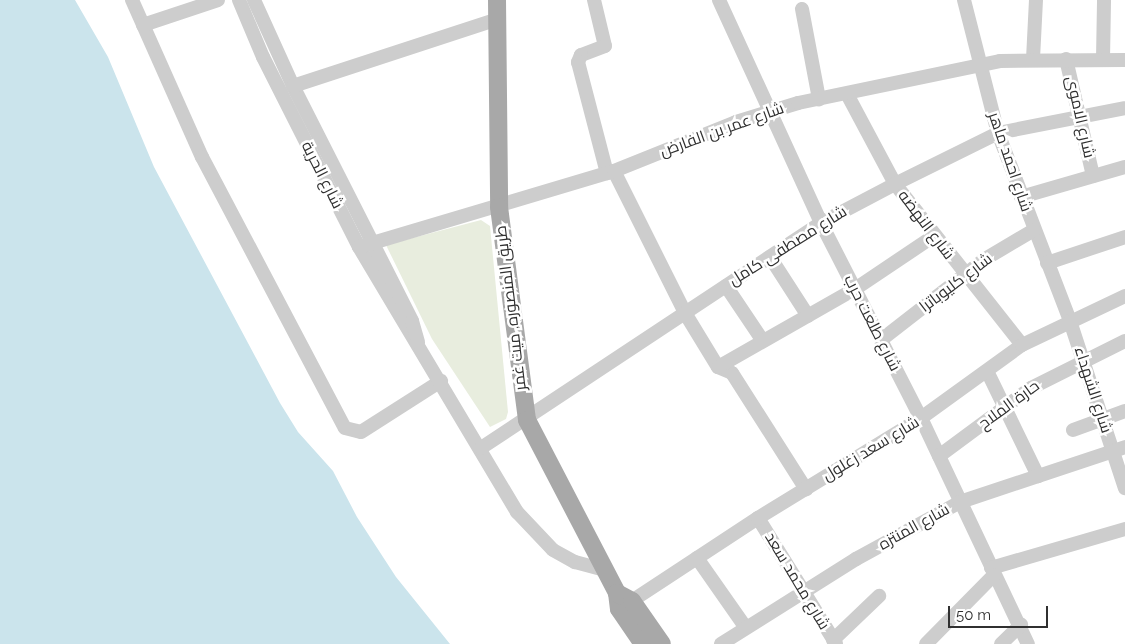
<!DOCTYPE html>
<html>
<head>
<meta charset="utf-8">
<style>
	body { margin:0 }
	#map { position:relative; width:1125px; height:644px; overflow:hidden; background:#fff; font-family:Raleway,Cairo,sans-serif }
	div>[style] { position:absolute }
	.green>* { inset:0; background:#e8edde }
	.water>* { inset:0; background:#cbe4ec }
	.minor>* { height:14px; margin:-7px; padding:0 7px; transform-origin:7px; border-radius:7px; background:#cdcdcd }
	.major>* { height:18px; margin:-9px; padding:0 9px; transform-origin:9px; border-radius:9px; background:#a8a8a8 }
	span { translate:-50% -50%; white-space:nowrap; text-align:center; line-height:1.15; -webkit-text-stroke:5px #fff; paint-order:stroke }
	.street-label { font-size:16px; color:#303030 }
	.scale { position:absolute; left:948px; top:606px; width:100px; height:22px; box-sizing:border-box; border:2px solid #303030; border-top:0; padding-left:6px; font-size:15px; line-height:18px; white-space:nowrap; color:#303030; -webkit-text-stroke:4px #fff; paint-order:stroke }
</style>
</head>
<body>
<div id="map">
	<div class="green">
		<div style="clip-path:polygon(481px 220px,490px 226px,508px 412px,506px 419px,490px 427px,432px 339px,386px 245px)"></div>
	</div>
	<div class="water">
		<div style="clip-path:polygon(0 0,75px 0,108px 57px,154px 167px,280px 403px,298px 432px,333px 471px,357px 517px,396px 577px,450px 644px,0 644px)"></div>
	</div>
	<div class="minor">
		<div style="left:132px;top:0;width:172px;rotate:66deg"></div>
		<div style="left:202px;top:157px;width:306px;rotate:62.2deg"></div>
		<div style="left:345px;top:428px;width:16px;rotate:14deg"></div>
		<div style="left:361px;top:432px;width:95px;rotate:-32.5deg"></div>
		<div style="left:239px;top:0;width:62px;rotate:67.2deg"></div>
		<div style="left:263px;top:57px;width:213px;rotate:63.2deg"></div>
		<div style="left:359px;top:247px;width:309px;rotate:59.2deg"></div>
		<div style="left:517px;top:512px;width:52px;rotate:46.5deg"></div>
		<div style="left:553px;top:550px;width:25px;rotate:29deg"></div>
		<div style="left:575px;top:562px;width:30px;rotate:15deg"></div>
		<div style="left:254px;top:0;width:94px;rotate:65.6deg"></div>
		<div style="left:293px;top:86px;width:263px;rotate:63.1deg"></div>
		<div style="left:412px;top:321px;width:22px;rotate:74deg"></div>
		<div style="left:594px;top:0;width:47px;rotate:76.6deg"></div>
		<div style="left:605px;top:46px;width:26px;rotate:159deg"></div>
		<div style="left:581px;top:55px;width:8px;rotate:113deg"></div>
		<div style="left:578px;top:62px;width:115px;rotate:75.4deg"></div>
		<div style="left:719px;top:0;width:245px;rotate:65.4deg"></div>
		<div style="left:821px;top:223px;width:219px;rotate:62.9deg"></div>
		<div style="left:921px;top:418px;width:250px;rotate:64.7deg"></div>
		<div style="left:964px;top:0;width:137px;rotate:75.7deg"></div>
		<div style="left:998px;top:133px;width:201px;rotate:69deg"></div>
		<div style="left:1070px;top:321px;width:176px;rotate:71.8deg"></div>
		<div style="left:802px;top:9px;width:92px;rotate:79.3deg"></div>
		<div style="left:143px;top:25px;width:79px;rotate:-18.4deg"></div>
		<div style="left:1033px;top:59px;width:59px;rotate:-87.1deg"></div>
		<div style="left:1066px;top:59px;width:120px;rotate:77deg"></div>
		<div style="left:1103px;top:59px;width:59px;rotate:-89deg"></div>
		<div style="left:293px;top:86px;width:216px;rotate:-18.1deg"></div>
		<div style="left:847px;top:94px;width:102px;rotate:61.9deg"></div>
		<div style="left:895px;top:184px;width:205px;rotate:51.7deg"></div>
		<div style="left:614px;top:171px;width:159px;rotate:63.4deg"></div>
		<div style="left:685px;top:313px;width:63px;rotate:58.6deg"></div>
		<div style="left:718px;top:367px;width:15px;rotate:23deg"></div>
		<div style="left:732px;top:373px;width:138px;rotate:57.5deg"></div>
		<div style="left:1021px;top:197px;width:108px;rotate:-16.1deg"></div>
		<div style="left:359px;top:247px;width:266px;rotate:-16.6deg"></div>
		<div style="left:614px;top:171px;width:131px;rotate:-21.9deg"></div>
		<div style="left:736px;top:122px;width:65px;rotate:-17deg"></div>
		<div style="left:798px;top:103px;width:206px;rotate:-11.7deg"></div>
		<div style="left:1000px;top:61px;width:125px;rotate:-0.5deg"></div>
		<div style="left:770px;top:257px;width:70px;rotate:57.2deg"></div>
		<div style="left:1047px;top:263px;width:82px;rotate:-18.4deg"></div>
		<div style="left:726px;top:286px;width:66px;rotate:56.1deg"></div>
		<div style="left:881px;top:340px;width:132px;rotate:-37.9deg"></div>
		<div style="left:985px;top:259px;width:57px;rotate:-30.6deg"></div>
		<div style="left:718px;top:367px;width:158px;rotate:-29.7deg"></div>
		<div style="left:855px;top:289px;width:95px;rotate:-33.9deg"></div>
		<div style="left:987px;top:371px;width:117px;rotate:64.1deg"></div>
		<div style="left:1073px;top:430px;width:55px;rotate:-20.1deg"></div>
		<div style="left:481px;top:448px;width:408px;rotate:-33.5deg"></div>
		<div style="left:821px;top:223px;width:84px;rotate:-27.8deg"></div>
		<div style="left:895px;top:184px;width:115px;rotate:-26.3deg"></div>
		<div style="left:998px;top:133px;width:129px;rotate:-11.1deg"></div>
		<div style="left:939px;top:456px;width:114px;rotate:-36.5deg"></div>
		<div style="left:1031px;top:388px;width:105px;rotate:-26.6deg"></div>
		<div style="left:758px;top:518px;width:148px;rotate:58.2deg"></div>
		<div style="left:697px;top:558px;width:85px;rotate:55deg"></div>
		<div style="left:991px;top:568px;width:140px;rotate:-16.2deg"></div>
		<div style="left:624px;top:606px;width:160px;rotate:-33.3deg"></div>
		<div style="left:758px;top:518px;width:191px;rotate:-31.5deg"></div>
		<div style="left:921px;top:418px;width:125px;rotate:-35.9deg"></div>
		<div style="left:1022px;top:345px;width:114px;rotate:-25.4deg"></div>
		<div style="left:833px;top:640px;width:64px;rotate:-43.7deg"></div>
		<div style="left:721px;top:644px;width:160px;rotate:-32.2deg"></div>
		<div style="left:856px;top:559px;width:119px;rotate:-28.7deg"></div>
		<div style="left:960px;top:502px;width:174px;rotate:-18.4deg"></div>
		<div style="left:926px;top:644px;width:97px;rotate:-45.4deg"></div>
		<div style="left:1001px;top:644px;width:28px;rotate:-44deg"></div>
	</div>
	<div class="major">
		<div style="left:497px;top:0;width:207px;rotate:89.4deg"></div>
		<div style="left:499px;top:207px;width:215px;rotate:82.5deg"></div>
		<div style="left:527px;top:420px;width:195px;rotate:62.5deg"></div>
		<div style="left:617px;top:593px;width:16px;rotate:83deg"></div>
		<div style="left:619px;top:609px;width:42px;rotate:55.6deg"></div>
		<div style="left:617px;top:593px;width:17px;rotate:28deg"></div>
		<div style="left:632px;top:601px;width:52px;rotate:55.1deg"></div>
	</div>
	<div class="street-label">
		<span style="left:1080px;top:117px;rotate:77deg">شارع الاموى</span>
		<span style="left:722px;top:130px;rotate:-20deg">شارع عمر بن الفارض</span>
		<span style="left:1010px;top:162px;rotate:71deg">شارع احمد ماهر</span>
		<span style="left:322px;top:175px;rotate:63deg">شارع الحرية</span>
		<span style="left:926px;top:225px;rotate:53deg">شارع النهضه</span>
		<span style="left:788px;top:246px;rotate:-32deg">شارع مصطفى كامل</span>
		<span style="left:956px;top:283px;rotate:-37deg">شارع كليوباترا</span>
		<span style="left:511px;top:308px;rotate:-97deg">طريق المنصوره, ميت غمر</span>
		<span style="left:872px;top:323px;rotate:63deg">شارع طلعت حرب</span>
		<span style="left:1093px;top:390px;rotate:72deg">شارع الشهداء</span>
		<span style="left:1009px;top:405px;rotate:-36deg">حارة الملاح</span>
		<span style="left:871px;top:449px;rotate:-31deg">شارع سعد زغلول</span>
		<span style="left:914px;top:527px;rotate:-29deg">شارع المنتزه</span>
		<span style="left:797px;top:581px;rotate:59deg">شارع محمد سعد</span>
	</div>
	<div class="scale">50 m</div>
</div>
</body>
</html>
